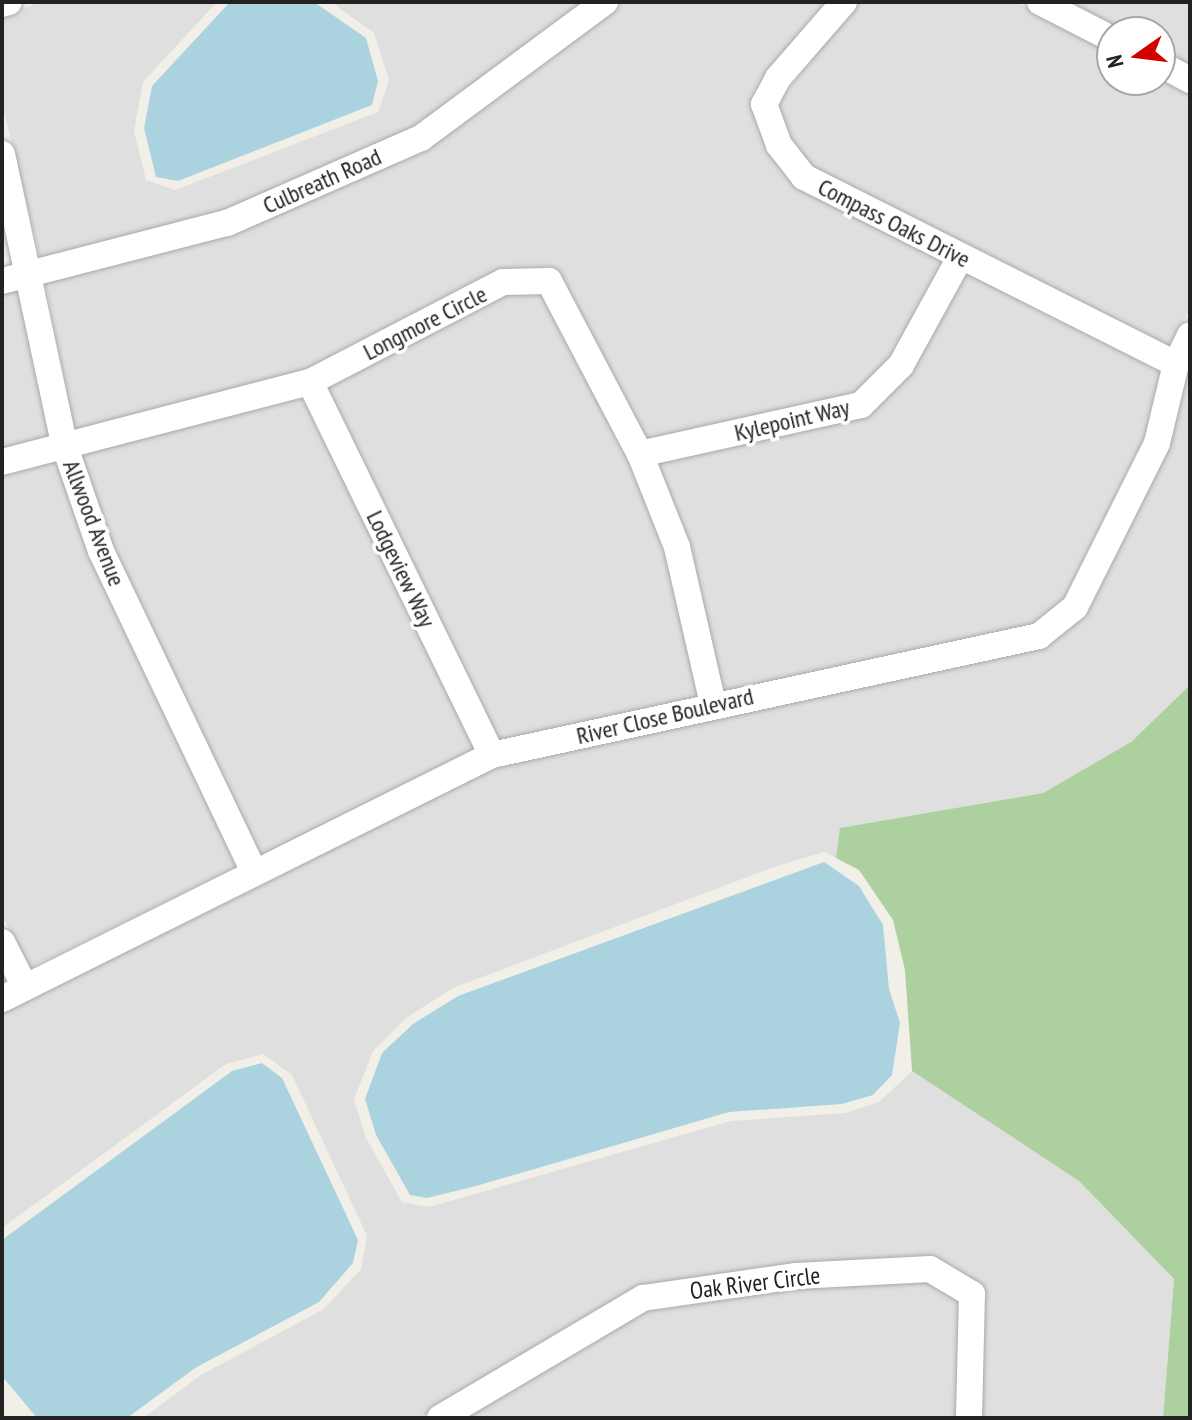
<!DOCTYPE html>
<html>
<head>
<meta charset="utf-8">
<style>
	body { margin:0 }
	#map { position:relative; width:1192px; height:1420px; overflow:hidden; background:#f2efe9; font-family:"PT Sans Narrow",sans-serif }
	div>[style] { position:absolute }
	.residential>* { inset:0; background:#e0dfdf }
	.forest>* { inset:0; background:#add19e }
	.water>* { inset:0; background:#aad3df }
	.roads { filter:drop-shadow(0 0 2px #a9a9a9) drop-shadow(0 0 2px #a9a9a9) }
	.minor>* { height:26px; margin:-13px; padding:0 13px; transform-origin:13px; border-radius:13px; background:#fff }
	span { translate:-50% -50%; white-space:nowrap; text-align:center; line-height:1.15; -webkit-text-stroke:7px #fff; paint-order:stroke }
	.street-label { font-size:24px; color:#222 }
	.frame { position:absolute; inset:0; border:4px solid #222; pointer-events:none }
	.north { position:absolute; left:1096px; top:16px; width:80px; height:80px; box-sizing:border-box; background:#fff; border:2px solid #a7a7a7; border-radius:50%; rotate:256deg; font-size:22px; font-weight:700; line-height:32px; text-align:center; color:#222 }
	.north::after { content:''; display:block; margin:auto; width:28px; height:36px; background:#d40000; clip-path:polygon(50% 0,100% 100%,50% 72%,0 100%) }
</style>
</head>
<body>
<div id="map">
	<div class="residential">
		<div style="clip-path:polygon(41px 2px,217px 2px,143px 82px,134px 131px,146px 180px,175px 190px,378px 112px,389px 80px,374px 33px,331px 2px,587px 2px,414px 129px,223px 213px,41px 260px,2px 104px,2px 16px)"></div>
		<div style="clip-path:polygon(624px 2px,829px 2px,767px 74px,768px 149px,945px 261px,892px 360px,855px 395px,647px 442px,550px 270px,306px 373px,75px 433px,45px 281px,428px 146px)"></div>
		<div style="clip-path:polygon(858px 2px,1016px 2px,1112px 52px,1112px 80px,1160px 77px,1190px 92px,1190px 309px,1170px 349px,813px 169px,790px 140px,777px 104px)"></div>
		<div style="clip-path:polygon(1065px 2px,1190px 2px,1190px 67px,1160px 51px,1160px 32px,1122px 32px)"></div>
		<div style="clip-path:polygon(966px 271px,1162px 370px,1146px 440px,1066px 601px,1034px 626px,722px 691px,656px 462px,863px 415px)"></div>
		<div style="clip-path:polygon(22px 287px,52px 439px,2px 451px,2px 292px)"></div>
		<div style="clip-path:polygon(542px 292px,629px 458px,666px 550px,699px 696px,499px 743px,325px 387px,506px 293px)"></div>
		<div style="clip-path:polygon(1190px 363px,1190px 685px,1131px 742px,1043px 793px,841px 828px,836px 858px,824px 852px,774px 867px,453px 988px,406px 1018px,373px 1051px,354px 1099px,366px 1138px,402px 1202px,429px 1207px,731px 1121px,845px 1113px,879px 1102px,912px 1071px,1079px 1181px,1174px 1279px,1163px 1418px,981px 1418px,984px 1294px,937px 1260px,637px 1289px,419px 1418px,143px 1418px,201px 1375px,324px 1309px,361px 1269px,367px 1236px,292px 1075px,263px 1054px,226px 1064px,2px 1228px,2px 1012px,29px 992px,496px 765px,1041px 646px)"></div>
		<div style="clip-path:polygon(303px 395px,477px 750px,259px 856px,112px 547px,80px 454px)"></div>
		<div style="clip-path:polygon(57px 460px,238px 866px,29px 968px,2px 916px,2px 473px)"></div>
		<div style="clip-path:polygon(926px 1280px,960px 1300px,957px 1418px,461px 1418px,647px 1308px,797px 1287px)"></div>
	</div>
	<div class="forest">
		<div style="clip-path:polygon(1190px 685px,1190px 1418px,1163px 1418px,1174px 1279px,1079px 1181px,912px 1071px,905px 970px,893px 920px,859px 870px,836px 858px,840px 828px,1043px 793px,1131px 742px)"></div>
	</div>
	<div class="water">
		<div style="clip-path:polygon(230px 2px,314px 2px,366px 38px,378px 81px,372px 105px,178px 181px,156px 177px,144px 128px,152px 86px)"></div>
		<div style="clip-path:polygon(824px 862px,859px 886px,883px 925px,889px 989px,900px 1023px,892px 1075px,873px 1095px,842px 1104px,729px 1112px,476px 1186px,427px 1198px,410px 1195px,376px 1135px,365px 1099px,382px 1053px,413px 1024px,458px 996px)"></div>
		<div style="clip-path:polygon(262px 1063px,282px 1078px,358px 1240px,353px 1263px,319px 1302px,195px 1368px,127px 1418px,37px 1418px,2px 1376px,2px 1240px,232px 1071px)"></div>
	</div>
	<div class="roads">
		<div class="minor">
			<div style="left:844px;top:2px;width:101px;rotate:131deg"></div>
			<div style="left:778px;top:78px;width:30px;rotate:118deg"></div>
			<div style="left:764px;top:104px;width:44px;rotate:69.9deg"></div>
			<div style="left:779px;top:145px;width:41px;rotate:52deg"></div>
			<div style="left:804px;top:177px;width:416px;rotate:26.7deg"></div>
			<div style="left:1040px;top:2px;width:81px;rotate:27.2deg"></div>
			<div style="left:2px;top:4px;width:7px;rotate:-16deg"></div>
			<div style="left:1160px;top:64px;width:34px;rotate:28deg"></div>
			<div style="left:2px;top:154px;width:300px;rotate:77.9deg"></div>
			<div style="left:65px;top:447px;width:110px;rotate:70.9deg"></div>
			<div style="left:101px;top:551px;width:353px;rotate:64.5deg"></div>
			<div style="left:2px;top:281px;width:232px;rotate:-14.5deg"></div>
			<div style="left:227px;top:223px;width:212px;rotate:-23.7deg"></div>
			<div style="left:421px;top:138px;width:229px;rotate:-36.5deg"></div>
			<div style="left:310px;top:382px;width:415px;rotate:64deg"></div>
			<div style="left:640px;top:454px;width:226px;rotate:-12.5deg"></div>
			<div style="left:861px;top:405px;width:57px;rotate:-45deg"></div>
			<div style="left:901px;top:365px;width:124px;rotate:-61.2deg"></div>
			<div style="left:2px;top:462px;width:318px;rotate:-14.6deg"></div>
			<div style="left:310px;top:382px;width:217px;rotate:-27.4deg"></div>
			<div style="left:503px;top:282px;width:46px;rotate:-1.2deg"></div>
			<div style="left:549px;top:281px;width:195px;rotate:62.3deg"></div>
			<div style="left:640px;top:454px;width:100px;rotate:68.3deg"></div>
			<div style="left:677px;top:547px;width:161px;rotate:77.1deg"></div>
			<div style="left:2px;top:942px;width:46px;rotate:62.9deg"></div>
			<div style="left:2px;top:999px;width:547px;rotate:-26.47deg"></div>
			<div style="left:492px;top:755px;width:560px;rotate:-12.27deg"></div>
			<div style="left:1039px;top:636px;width:46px;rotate:-38.9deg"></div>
			<div style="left:1075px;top:607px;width:183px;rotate:-63.4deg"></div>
			<div style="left:1157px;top:443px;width:81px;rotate:-76.5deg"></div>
			<div style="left:1176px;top:364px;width:32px;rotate:-64deg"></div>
			<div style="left:440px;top:1418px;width:236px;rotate:-30.6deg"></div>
			<div style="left:643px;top:1298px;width:155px;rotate:-8.2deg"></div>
			<div style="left:796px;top:1276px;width:134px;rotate:-3deg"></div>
			<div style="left:930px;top:1269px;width:49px;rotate:30.8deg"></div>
			<div style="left:972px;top:1294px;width:124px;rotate:91.4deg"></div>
		</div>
	</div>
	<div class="street-label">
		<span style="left:322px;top:181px;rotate:-24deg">Culbreath Road</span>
		<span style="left:894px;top:223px;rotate:27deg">Compass Oaks Drive</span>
		<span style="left:425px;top:323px;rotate:-27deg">Longmore Circle</span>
		<span style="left:792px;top:420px;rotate:-13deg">Kylepoint Way</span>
		<span style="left:94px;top:523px;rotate:69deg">Allwood Avenue</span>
		<span style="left:401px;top:569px;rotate:64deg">Lodgeview Way</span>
		<span style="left:665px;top:716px;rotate:-13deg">River Close Boulevard</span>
		<span style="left:755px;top:1283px;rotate:-7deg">Oak River Circle</span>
	</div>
	<div class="frame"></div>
	<div class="north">N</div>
</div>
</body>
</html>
